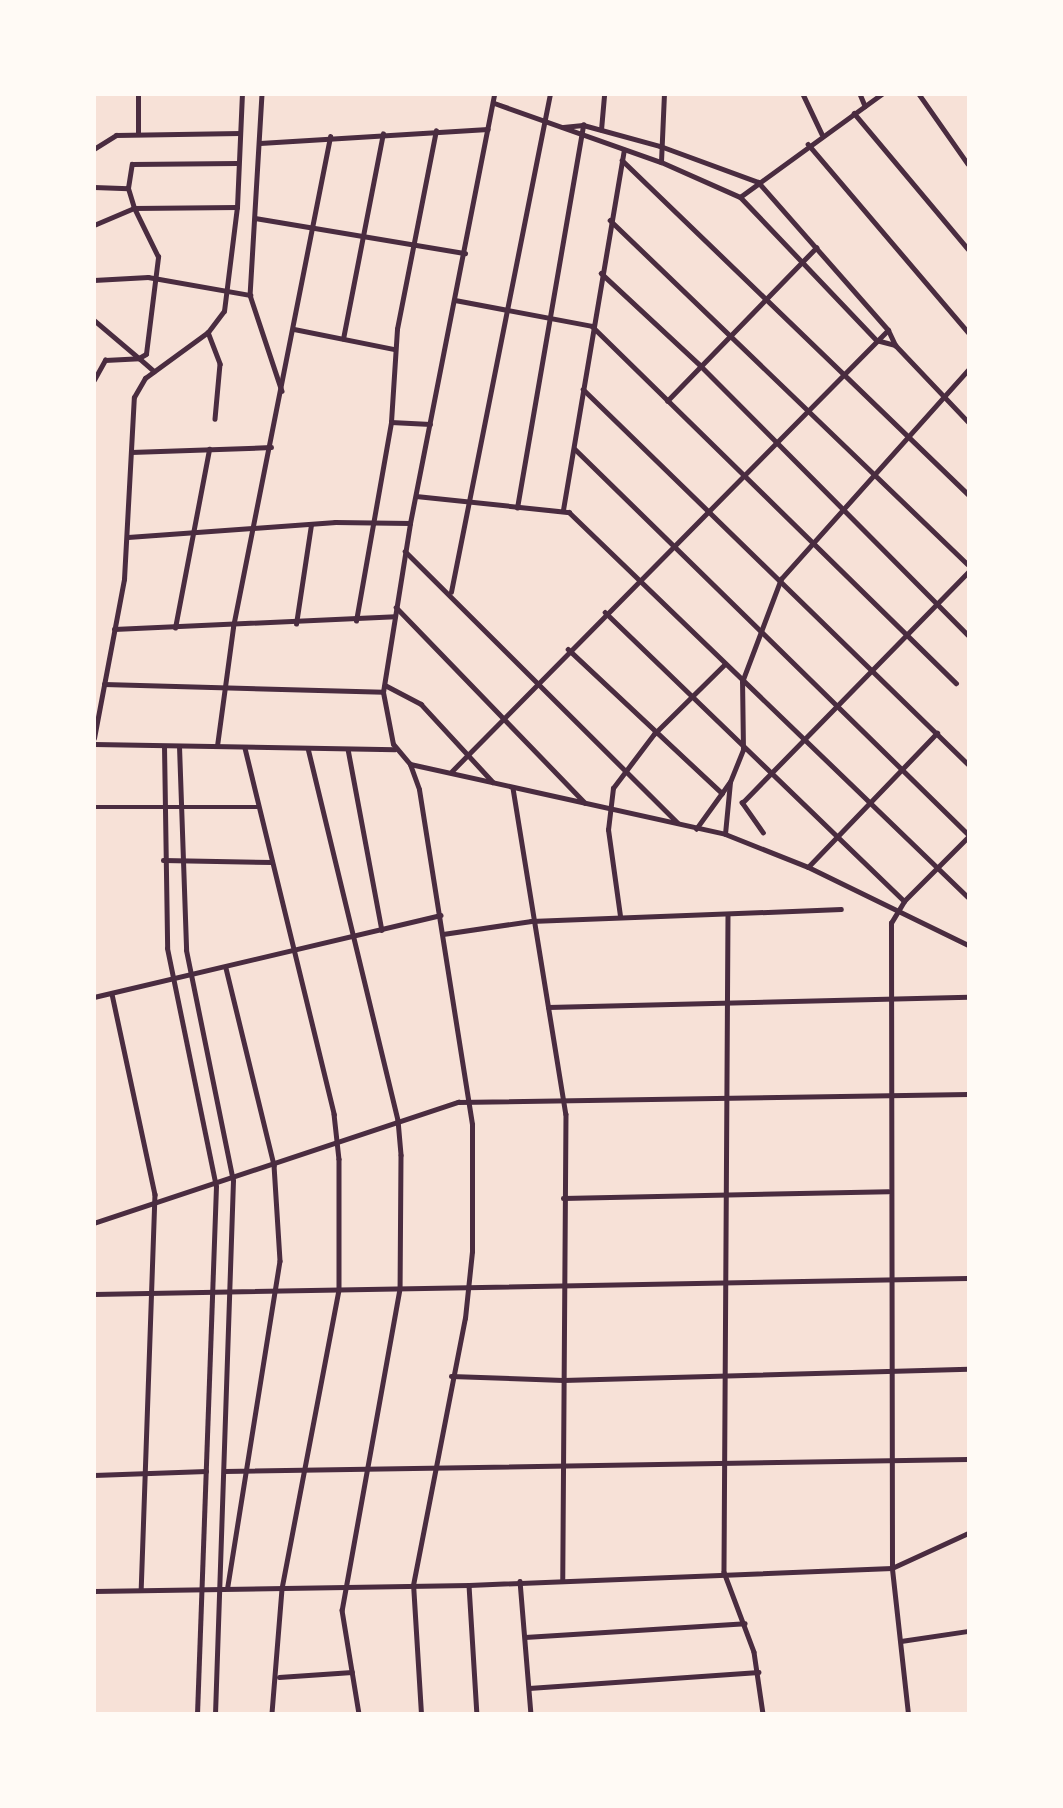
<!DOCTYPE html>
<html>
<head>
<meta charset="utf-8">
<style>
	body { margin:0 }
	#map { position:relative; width:1063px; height:1808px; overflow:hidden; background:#f7e1d7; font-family:"PT Sans",sans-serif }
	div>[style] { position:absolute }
	.minor>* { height:4.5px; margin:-2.25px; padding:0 2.25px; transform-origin:2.25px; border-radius:2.25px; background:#4a2c40 }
	.tertiary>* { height:5px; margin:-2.5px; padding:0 2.5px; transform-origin:2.5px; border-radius:2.5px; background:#4a2c40 }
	span { translate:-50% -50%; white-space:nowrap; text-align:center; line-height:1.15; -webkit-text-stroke:4.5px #fffaf5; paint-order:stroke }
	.frame { position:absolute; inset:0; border:96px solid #fffaf5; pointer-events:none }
</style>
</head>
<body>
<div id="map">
	<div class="minor">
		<div style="left:262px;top:94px;width:201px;rotate:93.4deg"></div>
		<div style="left:250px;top:295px;width:101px;rotate:71.6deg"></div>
		<div style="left:803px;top:94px;width:44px;rotate:64.6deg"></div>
		<div style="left:860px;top:94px;width:13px;rotate:67deg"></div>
		<div style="left:919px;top:94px;width:85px;rotate:55deg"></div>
		<div style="left:854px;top:113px;width:177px;rotate:50deg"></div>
		<div style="left:601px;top:130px;width:36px;rotate:-85deg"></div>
		<div style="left:138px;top:133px;width:39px;rotate:-90deg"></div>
		<div style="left:260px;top:143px;width:228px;rotate:-3.5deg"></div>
		<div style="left:808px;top:144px;width:247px;rotate:49.6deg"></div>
		<div style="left:94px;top:149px;width:26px;rotate:-32deg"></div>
		<div style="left:116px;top:135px;width:124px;rotate:-0.9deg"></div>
		<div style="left:622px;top:160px;width:481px;rotate:44deg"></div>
		<div style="left:661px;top:162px;width:68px;rotate:-87.5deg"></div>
		<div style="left:94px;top:187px;width:34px;rotate:2deg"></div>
		<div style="left:740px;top:197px;width:175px;rotate:-36deg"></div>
		<div style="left:255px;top:218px;width:213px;rotate:9.5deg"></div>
		<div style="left:610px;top:220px;width:496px;rotate:43.9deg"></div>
		<div style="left:94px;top:225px;width:43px;rotate:-23deg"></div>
		<div style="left:134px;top:208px;width:103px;rotate:-0.6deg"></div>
		<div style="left:601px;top:273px;width:135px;rotate:42.9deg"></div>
		<div style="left:700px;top:365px;width:380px;rotate:45.2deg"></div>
		<div style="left:94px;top:280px;width:54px;rotate:-3.2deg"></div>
		<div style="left:148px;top:277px;width:104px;rotate:10deg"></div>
		<div style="left:455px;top:300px;width:139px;rotate:10.7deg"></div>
		<div style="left:592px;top:326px;width:510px;rotate:44.44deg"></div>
		<div style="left:94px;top:320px;width:59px;rotate:40.2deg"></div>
		<div style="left:139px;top:358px;width:8px;rotate:-30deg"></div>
		<div style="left:146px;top:354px;width:98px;rotate:-82.9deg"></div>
		<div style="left:158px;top:257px;width:55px;rotate:-116.1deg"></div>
		<div style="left:134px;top:208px;width:21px;rotate:-107deg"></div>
		<div style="left:128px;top:188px;width:24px;rotate:-81deg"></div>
		<div style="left:132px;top:164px;width:105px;rotate:-0.5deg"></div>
		<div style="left:294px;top:329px;width:102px;rotate:11.3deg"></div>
		<div style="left:208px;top:332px;width:34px;rotate:69deg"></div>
		<div style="left:220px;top:364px;width:55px;rotate:95.2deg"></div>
		<div style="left:343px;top:339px;width:209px;rotate:-79deg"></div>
		<div style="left:94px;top:380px;width:23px;rotate:-61deg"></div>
		<div style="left:105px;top:360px;width:34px;rotate:-3deg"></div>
		<div style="left:139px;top:358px;width:20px;rotate:41deg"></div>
		<div style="left:583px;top:389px;width:537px;rotate:44.25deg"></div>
		<div style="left:667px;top:401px;width:214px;rotate:-45.8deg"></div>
		<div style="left:391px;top:422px;width:39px;rotate:3deg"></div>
		<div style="left:575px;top:449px;width:550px;rotate:44.41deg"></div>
		<div style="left:131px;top:452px;width:140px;rotate:-2deg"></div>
		<div style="left:416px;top:496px;width:154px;rotate:6deg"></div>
		<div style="left:569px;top:512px;width:554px;rotate:43.98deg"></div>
		<div style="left:517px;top:508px;width:389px;rotate:-80.2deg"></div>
		<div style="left:563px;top:510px;width:365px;rotate:-80.4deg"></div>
		<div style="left:128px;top:537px;width:208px;rotate:-4.1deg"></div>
		<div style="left:335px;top:522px;width:75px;rotate:0.8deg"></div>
		<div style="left:405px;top:551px;width:385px;rotate:44.9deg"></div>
		<div style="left:451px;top:592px;width:508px;rotate:-78.76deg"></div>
		<div style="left:396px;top:607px;width:272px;rotate:46deg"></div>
		<div style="left:605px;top:612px;width:416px;rotate:44deg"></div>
		<div style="left:356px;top:621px;width:202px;rotate:-80deg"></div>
		<div style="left:391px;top:422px;width:93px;rotate:-86.3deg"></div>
		<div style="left:397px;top:329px;width:202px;rotate:-78.9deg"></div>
		<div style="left:296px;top:624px;width:100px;rotate:-81.4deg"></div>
		<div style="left:175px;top:628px;width:182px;rotate:-79.2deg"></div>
		<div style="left:114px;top:629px;width:281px;rotate:-2.6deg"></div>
		<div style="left:568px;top:649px;width:211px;rotate:43.1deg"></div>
		<div style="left:722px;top:793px;width:12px;rotate:-55deg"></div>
		<div style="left:104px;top:684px;width:279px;rotate:1.6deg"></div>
		<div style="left:385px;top:685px;width:41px;rotate:27.8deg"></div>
		<div style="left:421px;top:704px;width:106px;rotate:47.3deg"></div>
		<div style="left:217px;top:746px;width:120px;rotate:-82.3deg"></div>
		<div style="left:233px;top:627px;width:500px;rotate:-78.8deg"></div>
		<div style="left:245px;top:748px;width:377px;rotate:76.3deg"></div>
		<div style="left:334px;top:1114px;width:45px;rotate:83.7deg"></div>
		<div style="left:339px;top:1159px;width:131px;rotate:90deg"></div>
		<div style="left:339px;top:1290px;width:304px;rotate:100.8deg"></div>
		<div style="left:282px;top:1589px;width:125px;rotate:94.6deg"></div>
		<div style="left:308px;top:748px;width:383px;rotate:76.4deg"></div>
		<div style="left:398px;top:1120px;width:35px;rotate:85deg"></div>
		<div style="left:401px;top:1155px;width:134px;rotate:90.4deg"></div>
		<div style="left:400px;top:1289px;width:326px;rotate:100.2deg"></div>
		<div style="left:342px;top:1610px;width:105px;rotate:80.7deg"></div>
		<div style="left:348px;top:749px;width:184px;rotate:79.4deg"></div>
		<div style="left:452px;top:771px;width:620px;rotate:-45.33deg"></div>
		<div style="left:513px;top:788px;width:330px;rotate:80.8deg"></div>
		<div style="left:566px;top:1114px;width:465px;rotate:90.4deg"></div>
		<div style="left:94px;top:807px;width:163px"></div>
		<div style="left:696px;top:829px;width:44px;rotate:-54.2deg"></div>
		<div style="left:763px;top:833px;width:37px;rotate:-125deg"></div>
		<div style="left:742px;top:803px;width:323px;rotate:-45.6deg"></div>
		<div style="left:725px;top:834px;width:52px;rotate:-84.5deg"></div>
		<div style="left:730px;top:782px;width:35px;rotate:-68deg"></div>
		<div style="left:743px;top:750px;width:68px;rotate:-90.8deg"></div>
		<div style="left:742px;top:682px;width:110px;rotate:-69.3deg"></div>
		<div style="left:781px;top:579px;width:280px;rotate:-48.2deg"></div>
		<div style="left:163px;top:860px;width:109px;rotate:1.1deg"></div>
		<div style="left:808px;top:867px;width:186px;rotate:-46.1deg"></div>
		<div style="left:728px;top:915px;width:657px;rotate:90.35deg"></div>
		<div style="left:724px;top:1572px;width:85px;rotate:69.4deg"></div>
		<div style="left:754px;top:1652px;width:63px;rotate:81.7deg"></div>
		<div style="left:620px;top:916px;width:87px;rotate:-97.9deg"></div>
		<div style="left:608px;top:830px;width:42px;rotate:-83.2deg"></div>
		<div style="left:613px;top:788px;width:68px;rotate:-52.8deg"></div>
		<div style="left:654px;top:734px;width:98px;rotate:-44.6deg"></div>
		<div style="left:443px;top:934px;width:89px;rotate:-8.4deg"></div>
		<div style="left:531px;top:921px;width:310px;rotate:-2.2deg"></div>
		<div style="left:226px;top:968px;width:203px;rotate:76.3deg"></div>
		<div style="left:274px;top:1165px;width:96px;rotate:86.4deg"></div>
		<div style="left:280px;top:1261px;width:329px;rotate:99.1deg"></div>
		<div style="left:112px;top:994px;width:205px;rotate:77.9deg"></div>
		<div style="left:155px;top:1194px;width:395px;rotate:92deg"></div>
		<div style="left:94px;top:997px;width:356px;rotate:-13.3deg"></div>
		<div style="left:548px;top:1007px;width:420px;rotate:-1.4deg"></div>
		<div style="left:563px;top:1198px;width:325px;rotate:-1.2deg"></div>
		<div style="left:94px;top:1223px;width:384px;rotate:-18.4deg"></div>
		<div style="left:458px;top:1102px;width:510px;rotate:-0.9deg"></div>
		<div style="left:451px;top:1376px;width:112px;rotate:2deg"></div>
		<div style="left:563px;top:1380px;width:405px;rotate:-1.6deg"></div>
		<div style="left:225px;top:1471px;width:743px;rotate:-0.93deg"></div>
		<div style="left:94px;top:1475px;width:112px;rotate:-2deg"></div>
		<div style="left:520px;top:1581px;width:133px;rotate:85.3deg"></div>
		<div style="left:469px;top:1585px;width:129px;rotate:86.5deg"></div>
		<div style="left:94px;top:1591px;width:375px;rotate:-0.9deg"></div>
		<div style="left:469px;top:1585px;width:423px;rotate:-2.3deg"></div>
		<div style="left:892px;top:1568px;width:84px;rotate:-24.7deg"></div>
		<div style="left:525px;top:1637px;width:220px;rotate:-3.6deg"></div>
		<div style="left:901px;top:1641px;width:68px;rotate:-8.5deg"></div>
		<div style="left:279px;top:1677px;width:73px;rotate:-3.9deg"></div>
		<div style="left:529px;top:1688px;width:230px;rotate:-4deg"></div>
		<div style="left:908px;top:1714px;width:147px;rotate:-96.3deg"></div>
		<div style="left:892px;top:1568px;width:645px;rotate:-90.09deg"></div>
		<div style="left:891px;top:923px;width:26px;rotate:-59deg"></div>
		<div style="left:904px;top:901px;width:91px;rotate:-45deg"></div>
	</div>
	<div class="tertiary">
		<div style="left:494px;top:103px;width:177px;rotate:19.5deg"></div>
		<div style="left:661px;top:162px;width:86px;rotate:23.9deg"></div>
		<div style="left:740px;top:197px;width:197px;rotate:46.4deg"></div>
		<div style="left:876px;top:340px;width:20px;rotate:15deg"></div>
		<div style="left:563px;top:127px;width:20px;rotate:-6deg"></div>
		<div style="left:583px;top:125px;width:80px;rotate:15.3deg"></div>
		<div style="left:660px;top:146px;width:104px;rotate:20.2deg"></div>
		<div style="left:758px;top:182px;width:197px;rotate:48.7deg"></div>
		<div style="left:888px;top:330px;width:17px;rotate:65deg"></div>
		<div style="left:895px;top:345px;width:106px;rotate:46.5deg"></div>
		<div style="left:94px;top:738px;width:162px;rotate:-79.3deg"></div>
		<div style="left:124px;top:579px;width:182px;rotate:-86.9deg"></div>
		<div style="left:134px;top:397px;width:22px;rotate:-60deg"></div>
		<div style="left:145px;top:378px;width:78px;rotate:-36.1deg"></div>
		<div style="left:208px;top:332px;width:26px;rotate:-53deg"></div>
		<div style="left:224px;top:311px;width:105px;rotate:-82.9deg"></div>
		<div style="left:237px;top:207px;width:113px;rotate:-87.5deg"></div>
		<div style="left:94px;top:744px;width:301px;rotate:1deg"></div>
		<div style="left:164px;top:746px;width:202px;rotate:89.1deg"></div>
		<div style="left:167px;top:948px;width:243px;rotate:78.4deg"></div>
		<div style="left:216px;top:1186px;width:528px;rotate:92.06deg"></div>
		<div style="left:179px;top:746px;width:204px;rotate:88deg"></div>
		<div style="left:186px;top:950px;width:235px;rotate:78.5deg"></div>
		<div style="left:233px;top:1180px;width:534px;rotate:91.93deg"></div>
		<div style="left:410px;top:764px;width:323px;rotate:12.5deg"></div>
		<div style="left:725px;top:834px;width:89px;rotate:21.7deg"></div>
		<div style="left:808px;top:867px;width:178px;rotate:26deg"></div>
		<div style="left:94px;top:1294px;width:874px;rotate:-1.05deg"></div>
		<div style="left:421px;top:1714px;width:129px;rotate:-93.5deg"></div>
		<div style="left:413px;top:1585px;width:272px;rotate:-79deg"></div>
		<div style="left:465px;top:1318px;width:67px;rotate:-84deg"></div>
		<div style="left:472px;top:1251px;width:127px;rotate:-90deg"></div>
		<div style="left:472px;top:1124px;width:339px;rotate:-99deg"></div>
		<div style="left:419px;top:789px;width:27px;rotate:-110deg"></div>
		<div style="left:410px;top:764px;width:26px;rotate:-130deg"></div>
		<div style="left:393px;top:744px;width:53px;rotate:-100.9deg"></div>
		<div style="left:383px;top:692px;width:171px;rotate:-80.9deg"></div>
		<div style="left:410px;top:523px;width:437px;rotate:-78.9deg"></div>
	</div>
	<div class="frame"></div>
</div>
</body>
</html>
